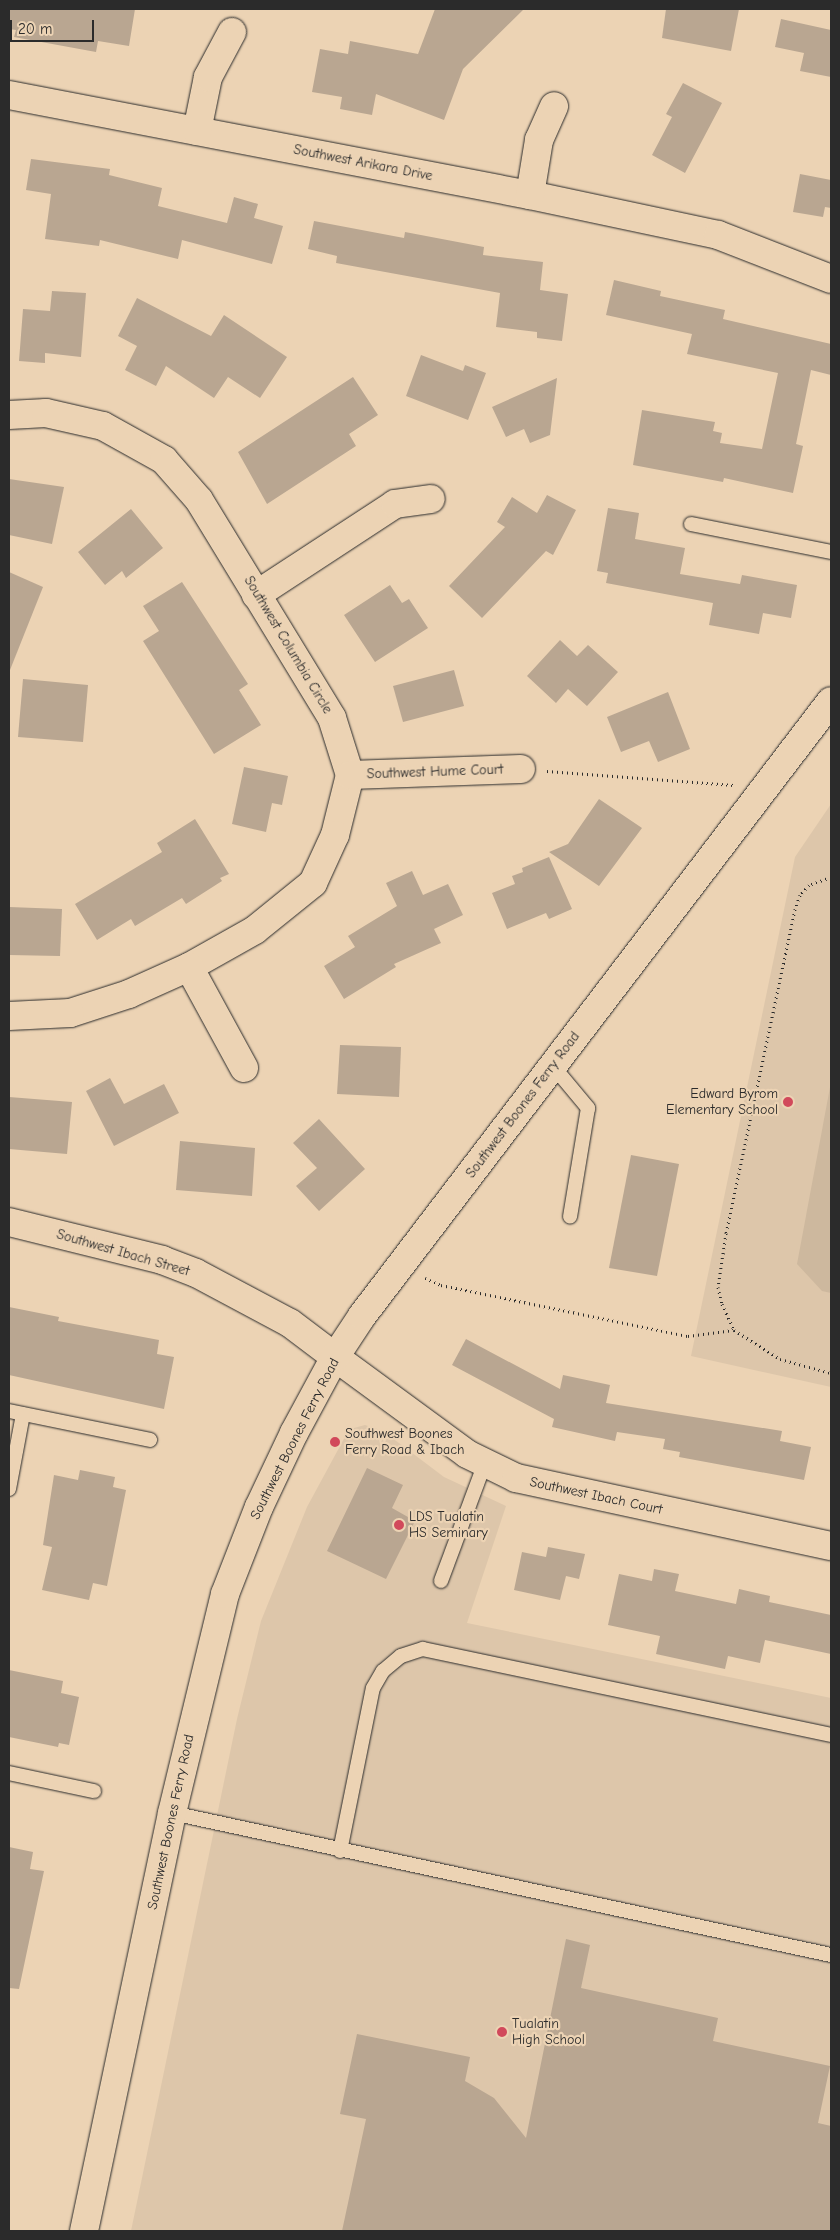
<!DOCTYPE html>
<html>
<head>
<meta charset="utf-8">
<style>
	body { margin:0 }
	#map { position:relative; width:840px; height:2240px; overflow:hidden; background:#ecd3b4; font-family:"Comic Neue",sans-serif }
	div>[style] { position:absolute }
	.built>* { inset:0; background:#ddc6aa }
	.green>* { inset:0; background:#cdb89e }
	.building>* { inset:0; background:#b9a691 }
	.path>* { height:3px; margin-top:-1.5px; transform-origin:0; background:repeating-linear-gradient(90deg,#2b2b2b 0 1px,transparent 0 5px) }
	.roads { filter:drop-shadow(0 0 1px #2b2b2b) drop-shadow(0 0 1px #2b2b2b) }
	.lane>* { height:14px; margin:-7px; padding:0 7px; transform-origin:7px; border-radius:7px; background:#ecd3b4 }
	.street>* { height:28px; margin:-14px; padding:0 14px; transform-origin:14px; border-radius:14px; background:#ecd3b4 }
	.secondary>* { height:28px; margin:-14px; padding:0 14px; transform-origin:14px; border-radius:14px; background:#ecd3b4 }
	.dots>* { width:14px; height:14px; translate:-50% -50%; box-sizing:border-box; border:2px solid #ecd3b4; border-radius:50% }
	span { translate:-50% -50%; white-space:nowrap; text-align:center; line-height:1.15; -webkit-text-stroke:4.5px #ecd3b4; paint-order:stroke }
	.street-label { font-size:14px; color:#2b2b2b }
	.poi-label { font-size:14px; color:#2b2b2b }
	.right { translate:-100% -50%; text-align:right }
	.left { translate:0 -50%; text-align:left }
	.frame { position:absolute; inset:0; border:10px solid #2b2b2b; pointer-events:none }
	.scale { position:absolute; left:10px; top:20px; width:84px; height:22px; box-sizing:border-box; border:2px solid #2b2b2b; border-top:0; padding-left:6px; font-size:15px; line-height:18px; white-space:nowrap; color:#2b2b2b; -webkit-text-stroke:4px #ecd3b4; paint-order:stroke }
</style>
</head>
<body>
<div id="map">
	<div class="built">
		<div style="clip-path:polygon(831px 804px,831px 1387px,691px 1356px,795px 857px)"></div>
		<div style="clip-path:polygon(365px 1425px,383px 1431px,444px 1477px,506px 1506px,467px 1623px,831px 1698px,831px 2231px,131px 2231px,237px 1719px,261px 1621px,307px 1507px,346px 1435px,354px 1428px)"></div>
	</div>
	<div class="green">
		<div style="clip-path:polygon(831px 1082px,831px 1293px,822px 1291px,797px 1264px)"></div>
	</div>
	<div class="building">
		<div style="clip-path:polygon(9px 9px,135px 9px,129px 46px,98px 41px,96px 52px,14px 37px,16px 30px,9px 29px)"></div>
		<div style="clip-path:polygon(435px 9px,524px 9px,463px 69px,444px 120px,376px 94px,372px 115px,340px 109px,342px 97px,312px 92px,320px 49px,348px 54px,350px 41px,418px 54px)"></div>
		<div style="clip-path:polygon(666px 9px,739px 9px,731px 51px,662px 38px)"></div>
		<div style="clip-path:polygon(781px 19px,831px 30px,831px 77px,800px 71px,804px 53px,775px 47px)"></div>
		<div style="clip-path:polygon(683px 83px,722px 103px,685px 173px,652px 155px,672px 117px,666px 114px)"></div>
		<div style="clip-path:polygon(31px 159px,110px 169px,109px 175px,162px 188px,158px 206px,227px 223px,234px 197px,258px 204px,254px 218px,283px 226px,272px 264px,182px 240px,178px 259px,100px 240px,99px 246px,45px 239px,51px 194px,26px 190px)"></div>
		<div style="clip-path:polygon(800px 174px,831px 180px,831px 208px,825px 207px,823px 217px,793px 212px)"></div>
		<div style="clip-path:polygon(314px 221px,404px 238px,405px 232px,484px 247px,483px 255px,543px 262px,540px 290px,568px 294px,562px 341px,537px 338px,537px 332px,496px 327px,500px 293px,336px 263px,337px 256px,308px 249px)"></div>
		<div style="clip-path:polygon(614px 280px,661px 291px,660px 296px,725px 310px,723px 319px,831px 344px,831px 375px,811px 370px,796px 444px,803px 446px,793px 493px,724px 478px,723px 482px,633px 465px,642px 410px,715px 422px,713px 431px,722px 433px,720px 443px,762px 449px,778px 373px,687px 354px,692px 334px,606px 315px)"></div>
		<div style="clip-path:polygon(52px 291px,86px 293px,81px 357px,45px 353px,45px 363px,19px 361px,23px 309px,50px 311px)"></div>
		<div style="clip-path:polygon(137px 298px,211px 336px,224px 315px,287px 357px,260px 398px,228px 377px,214px 398px,166px 366px,156px 386px,125px 370px,137px 346px,118px 336px)"></div>
		<div style="clip-path:polygon(421px 355px,463px 371px,465px 365px,486px 373px,468px 420px,406px 396px)"></div>
		<div style="clip-path:polygon(353px 377px,378px 415px,349px 434px,356px 446px,267px 504px,238px 452px)"></div>
		<div style="clip-path:polygon(557px 378px,550px 435px,530px 443px,524px 429px,506px 437px,492px 407px)"></div>
		<div style="clip-path:polygon(9px 479px,64px 487px,52px 544px,9px 535px)"></div>
		<div style="clip-path:polygon(547px 495px,576px 510px,553px 555px,546px 551px,482px 618px,449px 586px,505px 527px,497px 522px,512px 497px,537px 513px)"></div>
		<div style="clip-path:polygon(608px 508px,639px 513px,635px 539px,685px 548px,680px 574px,740px 584px,742px 575px,797px 585px,791px 618px,763px 613px,759px 634px,709px 625px,713px 603px,606px 583px,608px 573px,597px 571px)"></div>
		<div style="clip-path:polygon(131px 509px,163px 548px,126px 578px,122px 571px,105px 585px,78px 552px)"></div>
		<div style="clip-path:polygon(9px 572px,43px 587px,10px 670px,9px 670px)"></div>
		<div style="clip-path:polygon(182px 582px,248px 684px,239px 690px,261px 725px,214px 754px,143px 641px,159px 631px,143px 606px)"></div>
		<div style="clip-path:polygon(390px 585px,402px 603px,409px 599px,428px 628px,375px 662px,344px 615px)"></div>
		<div style="clip-path:polygon(560px 640px,577px 656px,588px 645px,618px 672px,587px 706px,568px 689px,556px 703px,527px 676px)"></div>
		<div style="clip-path:polygon(454px 670px,464px 706px,403px 722px,393px 686px)"></div>
		<div style="clip-path:polygon(23px 679px,88px 685px,83px 742px,18px 737px)"></div>
		<div style="clip-path:polygon(668px 692px,690px 749px,658px 762px,649px 741px,621px 752px,607px 717px)"></div>
		<div style="clip-path:polygon(244px 767px,288px 776px,282px 805px,272px 803px,266px 832px,232px 824px)"></div>
		<div style="clip-path:polygon(599px 799px,642px 828px,599px 886px,549px 852px,568px 844px)"></div>
		<div style="clip-path:polygon(195px 819px,229px 874px,220px 878px,222px 881px,186px 904px,182px 898px,135px 926px,131px 919px,97px 940px,75px 904px,162px 852px,157px 843px)"></div>
		<div style="clip-path:polygon(549px 857px,572px 909px,549px 919px,546px 913px,507px 929px,492px 893px,515px 884px,512px 876px,523px 872px,522px 868px)"></div>
		<div style="clip-path:polygon(412px 871px,423px 895px,448px 884px,463px 915px,434px 929px,441px 943px,394px 964px,396px 967px,344px 999px,324px 966px,355px 947px,348px 936px,397px 906px,386px 883px)"></div>
		<div style="clip-path:polygon(9px 907px,62px 909px,60px 956px,9px 955px)"></div>
		<div style="clip-path:polygon(340px 1045px,401px 1047px,399px 1097px,337px 1094px)"></div>
		<div style="clip-path:polygon(110px 1078px,124px 1104px,164px 1084px,179px 1113px,114px 1146px,86px 1091px)"></div>
		<div style="clip-path:polygon(9px 1097px,72px 1102px,67px 1154px,9px 1149px)"></div>
		<div style="clip-path:polygon(319px 1119px,365px 1169px,319px 1211px,296px 1186px,317px 1168px,293px 1143px)"></div>
		<div style="clip-path:polygon(180px 1141px,255px 1148px,252px 1196px,176px 1190px)"></div>
		<div style="clip-path:polygon(631px 1155px,679px 1164px,657px 1276px,609px 1268px)"></div>
		<div style="clip-path:polygon(9px 1307px,59px 1317px,58px 1321px,159px 1340px,157px 1354px,174px 1357px,164px 1409px,9px 1375px)"></div>
		<div style="clip-path:polygon(466px 1339px,560px 1389px,563px 1375px,610px 1385px,606px 1403px,782px 1431px,780px 1441px,811px 1447px,804px 1480px,679px 1457px,680px 1452px,663px 1449px,665px 1439px,617px 1432px,615px 1441px,552px 1427px,554px 1419px,452px 1365px)"></div>
		<div style="clip-path:polygon(367px 1468px,403px 1485px,392px 1508px,415px 1521px,386px 1579px,327px 1551px)"></div>
		<div style="clip-path:polygon(80px 1470px,115px 1477px,113px 1487px,126px 1490px,107px 1586px,93px 1583px,89px 1600px,42px 1590px,52px 1547px,43px 1545px,54px 1475px,78px 1480px)"></div>
		<div style="clip-path:polygon(548px 1547px,585px 1554px,579px 1579px,566px 1576px,560px 1600px,514px 1590px,522px 1552px,546px 1557px)"></div>
		<div style="clip-path:polygon(654px 1569px,679px 1574px,675px 1591px,736px 1604px,739px 1589px,770px 1596px,769px 1602px,831px 1615px,831px 1654px,765px 1640px,760px 1663px,728px 1656px,725px 1669px,656px 1654px,660px 1636px,608px 1625px,619px 1574px,652px 1581px)"></div>
		<div style="clip-path:polygon(9px 1670px,63px 1681px,61px 1693px,79px 1697px,69px 1745px,59px 1743px,58px 1747px,9px 1737px)"></div>
		<div style="clip-path:polygon(9px 1847px,33px 1852px,30px 1869px,44px 1871px,19px 1989px,9px 1988px)"></div>
		<div style="clip-path:polygon(566px 1939px,590px 1945px,581px 1988px,718px 2018px,713px 2041px,830px 2066px,818px 2123px,831px 2126px,831px 2231px,342px 2231px,366px 2119px,340px 2114px,357px 2034px,470px 2057px,465px 2081px,494px 2098px,526px 2138px)"></div>
	</div>
	<div class="path">
		<div style="left:547px;top:771px;width:187px;rotate:4.3deg"></div>
		<div style="left:831px;top:877px;width:23px;rotate:160deg"></div>
		<div style="left:809px;top:885px;width:13px;rotate:132deg"></div>
		<div style="left:800px;top:895px;width:15px;rotate:110deg"></div>
		<div style="left:795px;top:909px;width:331px;rotate:102deg"></div>
		<div style="left:726px;top:1233px;width:55px;rotate:98.4deg"></div>
		<div style="left:718px;top:1287px;width:17px;rotate:77deg"></div>
		<div style="left:722px;top:1304px;width:29px;rotate:65deg"></div>
		<div style="left:734px;top:1330px;width:54px;rotate:32.2deg"></div>
		<div style="left:780px;top:1359px;width:53px;rotate:15.4deg"></div>
		<div style="left:425px;top:1278px;width:17px;rotate:24deg"></div>
		<div style="left:441px;top:1285px;width:252px;rotate:11.7deg"></div>
		<div style="left:688px;top:1336px;width:46px;rotate:-7.4deg"></div>
	</div>
	<div class="roads">
		<div class="lane">
			<div style="left:691px;top:524px;width:143px;rotate:11.3deg"></div>
			<div style="left:553px;top:1066px;width:55px;rotate:50.2deg"></div>
			<div style="left:588px;top:1108px;width:110px;rotate:99.4deg"></div>
			<div style="left:9px;top:1411px;width:144px;rotate:11.6deg"></div>
			<div style="left:9px;top:1489px;width:76px;rotate:-79.4deg"></div>
			<div style="left:441px;top:1581px;width:126px;rotate:-69.6deg"></div>
			<div style="left:9px;top:1773px;width:87px;rotate:12deg"></div>
			<div style="left:172px;top:1813px;width:674px;rotate:12.16deg"></div>
			<div style="left:340px;top:1851px;width:166px;rotate:-78.6deg"></div>
			<div style="left:373px;top:1688px;width:20px;rotate:-60deg"></div>
			<div style="left:383px;top:1671px;width:23px;rotate:-40deg"></div>
			<div style="left:401px;top:1656px;width:23px;rotate:-18deg"></div>
			<div style="left:423px;top:1649px;width:417px;rotate:11.9deg"></div>
		</div>
		<div class="street">
			<div style="left:9px;top:95px;width:531px;rotate:10.87deg"></div>
			<div style="left:530px;top:195px;width:192px;rotate:12deg"></div>
			<div style="left:718px;top:235px;width:121px;rotate:21.3deg"></div>
			<div style="left:197px;top:131px;width:55px;rotate:-78.5deg"></div>
			<div style="left:208px;top:77px;width:51px;rotate:-61.9deg"></div>
			<div style="left:530px;top:195px;width:56px;rotate:-80.7deg"></div>
			<div style="left:539px;top:140px;width:37px;rotate:-66deg"></div>
			<div style="left:9px;top:415px;width:37px;rotate:-3deg"></div>
			<div style="left:46px;top:413px;width:58px;rotate:12.8deg"></div>
			<div style="left:103px;top:426px;width:70px;rotate:29.1deg"></div>
			<div style="left:164px;top:460px;width:53px;rotate:48.8deg"></div>
			<div style="left:199px;top:500px;width:255px;rotate:58.6deg"></div>
			<div style="left:332px;top:718px;width:60px;rotate:72.5deg"></div>
			<div style="left:350px;top:775px;width:62px;rotate:104deg"></div>
			<div style="left:335px;top:835px;width:53px;rotate:114.6deg"></div>
			<div style="left:313px;top:883px;width:75px;rotate:141deg"></div>
			<div style="left:255px;top:930px;width:76px;rotate:150.7deg"></div>
			<div style="left:189px;top:967px;width:66px;rotate:155.8deg"></div>
			<div style="left:129px;top:994px;width:62px;rotate:162.1deg"></div>
			<div style="left:70px;top:1013px;width:61px;rotate:177.2deg"></div>
			<div style="left:256px;top:595px;width:166px;rotate:-33.2deg"></div>
			<div style="left:395px;top:504px;width:36px;rotate:-8deg"></div>
			<div style="left:350px;top:775px;width:171px;rotate:-2deg"></div>
			<div style="left:189px;top:967px;width:115px;rotate:61.4deg"></div>
			<div style="left:335px;top:1357px;width:164px;rotate:36.3deg"></div>
			<div style="left:467px;top:1454px;width:55px;rotate:26.1deg"></div>
			<div style="left:516px;top:1478px;width:322px;rotate:12.2deg"></div>
		</div>
		<div class="secondary">
			<div style="left:9px;top:1222px;width:158px;rotate:13.9deg"></div>
			<div style="left:162px;top:1260px;width:36px;rotate:21deg"></div>
			<div style="left:196px;top:1273px;width:106px;rotate:28deg"></div>
			<div style="left:290px;top:1323px;width:56px;rotate:37.1deg"></div>
			<div style="left:84px;top:2231px;width:427px;rotate:-78.1deg"></div>
			<div style="left:172px;top:1813px;width:225px;rotate:-76.4deg"></div>
			<div style="left:225px;top:1594px;width:93px;rotate:-68.7deg"></div>
			<div style="left:259px;top:1507px;width:82px;rotate:-64.7deg"></div>
			<div style="left:294px;top:1433px;width:86px;rotate:-61.7deg"></div>
			<div style="left:335px;top:1357px;width:49px;rotate:-56.6deg"></div>
			<div style="left:362px;top:1316px;width:773px;rotate:-52.67deg"></div>
		</div>
	</div>
	<div class="dots">
		<div style="left:788px;top:1102px;background:#d1495b"></div>
		<div style="left:335px;top:1442px;background:#d1495b"></div>
		<div style="left:399px;top:1525px;background:#d1495b"></div>
		<div style="left:502px;top:2032px;background:#d1495b"></div>
	</div>
	<div class="street-label">
		<span style="left:363px;top:163px;rotate:11deg">Southwest Arikara Drive</span>
		<span style="left:288px;top:645px;rotate:59deg">Southwest Columbia Circle</span>
		<span style="left:435px;top:772px;rotate:-2deg">Southwest Hume Court</span>
		<span style="left:523px;top:1105px;rotate:-53deg">Southwest Boones Ferry Road</span>
		<span style="left:123px;top:1253px;rotate:16deg">Southwest Ibach Street</span>
		<span style="left:295px;top:1439px;rotate:-63deg">Southwest Boones Ferry Road</span>
		<span style="left:596px;top:1496px;rotate:12deg">Southwest Ibach Court</span>
		<span style="left:171px;top:1822px;rotate:-78deg">Southwest Boones Ferry Road</span>
	</div>
	<div class="poi-label">
		<span class="right" style="left:778px;top:1102px">Edward Byrom<br>Elementary School</span>
		<span class="left" style="left:345px;top:1442px">Southwest Boones<br>Ferry Road &amp; Ibach</span>
		<span class="left" style="left:409px;top:1525px">LDS Tualatin<br>HS Seminary</span>
		<span class="left" style="left:512px;top:2032px">Tualatin<br>High School</span>
	</div>
	<div class="frame"></div>
	<div class="scale">20 m</div>
</div>
</body>
</html>
